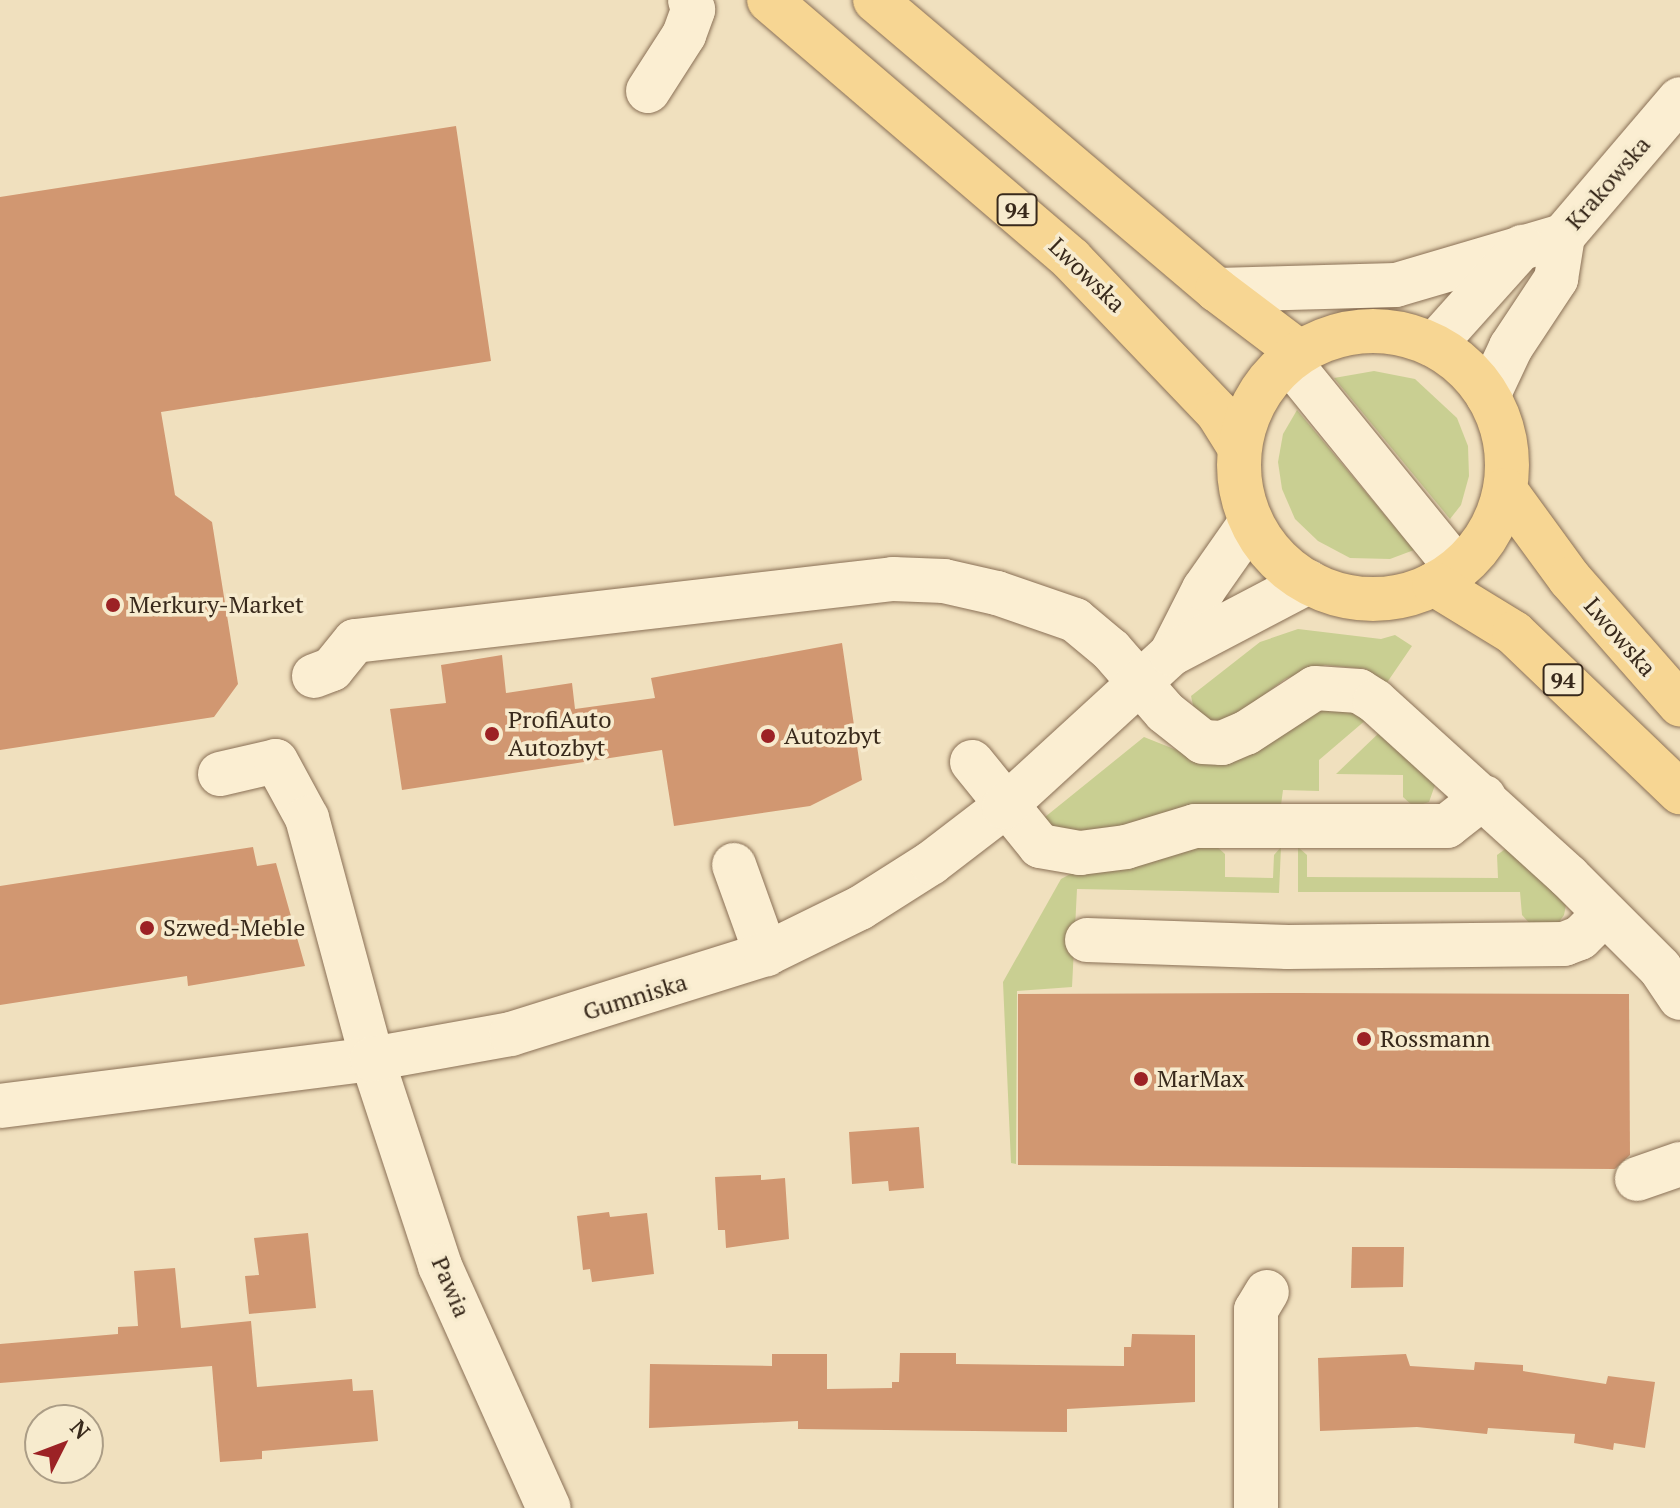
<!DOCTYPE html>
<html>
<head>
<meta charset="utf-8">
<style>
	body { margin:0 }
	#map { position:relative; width:1680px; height:1508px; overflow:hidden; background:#f0e0be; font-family:"PT Serif",serif }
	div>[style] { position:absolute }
	.green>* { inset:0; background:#c9cf92 }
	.building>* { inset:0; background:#d19771 }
	.roads { filter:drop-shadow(0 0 2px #8a7056) drop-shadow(0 0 2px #8a7056) }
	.minor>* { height:44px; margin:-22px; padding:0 22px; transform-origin:22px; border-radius:22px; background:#fbeed2 }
	.major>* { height:44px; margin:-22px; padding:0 22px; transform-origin:22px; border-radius:22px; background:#f7d693 }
	.major>.ring { margin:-22px; padding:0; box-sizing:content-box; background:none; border:44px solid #f7d693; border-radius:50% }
	.dots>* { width:22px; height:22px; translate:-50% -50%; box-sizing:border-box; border:4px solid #f7ebce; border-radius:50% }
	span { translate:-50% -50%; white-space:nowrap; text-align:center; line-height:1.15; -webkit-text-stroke:7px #f7ebce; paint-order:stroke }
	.shield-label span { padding:2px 6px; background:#f7ebce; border:2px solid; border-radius:6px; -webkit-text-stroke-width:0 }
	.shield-label { font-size:22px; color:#38291b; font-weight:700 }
	.street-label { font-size:24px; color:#38291b }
	.poi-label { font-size:24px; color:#38291b }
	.left { translate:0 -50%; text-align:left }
	.north { position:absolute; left:24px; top:1404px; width:80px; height:80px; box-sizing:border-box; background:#f7ebce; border:2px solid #ab9d86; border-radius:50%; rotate:48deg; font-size:22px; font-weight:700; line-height:32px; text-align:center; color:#38291b }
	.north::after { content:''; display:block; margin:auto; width:28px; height:36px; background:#9c2225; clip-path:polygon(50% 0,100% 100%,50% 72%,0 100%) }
</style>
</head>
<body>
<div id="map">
	<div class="green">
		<div style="clip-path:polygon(1374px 371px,1415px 379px,1457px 418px,1468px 446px,1469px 476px,1461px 505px,1450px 519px,1334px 378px)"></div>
		<div style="clip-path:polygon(1297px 410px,1414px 550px,1390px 559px,1350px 558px,1318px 541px,1295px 519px,1282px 489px,1278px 462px,1283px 434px)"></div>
		<div style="clip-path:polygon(1298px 629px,1381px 639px,1395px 635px,1412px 646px,1386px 684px,1366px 669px,1325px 665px,1285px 679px,1231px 720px,1212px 721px,1195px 714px,1191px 696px,1260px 642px)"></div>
		<div style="clip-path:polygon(1344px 706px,1367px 719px,1319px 760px,1319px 791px,1283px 790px,1281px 805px,1099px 837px,1046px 825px,1045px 817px,1144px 737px,1204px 761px,1309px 712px)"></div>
		<div style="clip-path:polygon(1381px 731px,1435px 785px,1429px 802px,1414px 807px,1403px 797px,1403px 775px,1336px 774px)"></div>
		<div style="clip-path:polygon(1216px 846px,1225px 854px,1225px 877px,1273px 878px,1274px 855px,1281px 847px,1279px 893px,1077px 889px,1072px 987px,1017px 991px,1016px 1164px,1011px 1163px,1003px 982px,1061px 879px,1078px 870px,1170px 848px)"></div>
		<div style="clip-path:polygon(1298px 847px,1307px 855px,1307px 877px,1498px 878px,1497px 855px,1508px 847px,1566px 905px,1564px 915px,1559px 922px,1532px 926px,1522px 915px,1520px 892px,1298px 892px)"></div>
	</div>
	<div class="building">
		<div style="clip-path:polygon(456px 126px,491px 361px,161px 412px,175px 495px,212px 522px,238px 684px,214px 717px,0 750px,0 197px)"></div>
		<div style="clip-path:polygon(842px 643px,862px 780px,810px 806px,674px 826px,662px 750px,402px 790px,390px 709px,446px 703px,441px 665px,502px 655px,506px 693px,572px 683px,575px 709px,655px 698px,651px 678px)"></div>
		<div style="clip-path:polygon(253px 847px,257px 866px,276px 863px,305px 966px,188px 986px,187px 976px,0 1005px,0 886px)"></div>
		<div style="clip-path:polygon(1295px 993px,1629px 994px,1630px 1155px,1615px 1169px,1018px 1165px,1018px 994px)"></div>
		<div style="clip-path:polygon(919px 1127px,924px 1188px,889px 1191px,888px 1181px,852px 1184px,849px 1132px)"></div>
		<div style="clip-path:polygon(761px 1175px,761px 1180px,785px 1178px,789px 1239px,726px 1248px,725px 1230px,718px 1230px,715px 1177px)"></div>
		<div style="clip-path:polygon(609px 1212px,610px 1217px,647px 1213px,654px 1274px,592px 1282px,590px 1269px,583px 1270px,577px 1216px)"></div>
		<div style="clip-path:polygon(308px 1233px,316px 1308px,249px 1314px,245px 1276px,259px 1275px,254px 1238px)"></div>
		<div style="clip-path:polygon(1352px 1247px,1404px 1247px,1403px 1287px,1351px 1288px)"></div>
		<div style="clip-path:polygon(175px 1268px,181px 1328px,251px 1321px,257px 1387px,352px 1379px,353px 1391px,373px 1390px,378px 1441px,262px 1451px,262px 1459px,220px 1462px,212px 1366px,0 1383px,0 1344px,118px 1334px,118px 1327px,138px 1326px,134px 1271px)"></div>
		<div style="clip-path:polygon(1132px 1334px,1195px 1335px,1195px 1402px,1067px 1409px,1067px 1432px,798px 1429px,798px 1421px,649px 1428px,650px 1364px,772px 1366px,772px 1354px,827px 1354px,827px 1389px,892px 1388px,892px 1382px,899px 1382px,900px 1353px,956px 1353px,956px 1364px,1124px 1366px,1124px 1347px,1131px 1347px)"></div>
		<div style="clip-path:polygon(1406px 1354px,1410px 1366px,1474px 1370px,1475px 1362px,1523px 1365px,1523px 1371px,1606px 1384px,1608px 1376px,1655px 1382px,1645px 1448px,1614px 1443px,1613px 1450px,1574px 1443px,1575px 1434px,1488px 1428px,1487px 1434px,1417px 1427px,1320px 1431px,1318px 1358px)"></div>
	</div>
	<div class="roads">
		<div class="minor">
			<div style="left:648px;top:91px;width:67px;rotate:-57.3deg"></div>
			<div style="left:684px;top:35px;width:27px;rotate:-70deg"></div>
			<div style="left:693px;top:10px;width:10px;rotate:-107deg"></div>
			<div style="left:1217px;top:290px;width:179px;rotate:-1.6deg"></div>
			<div style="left:1396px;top:285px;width:174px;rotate:-16.4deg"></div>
			<div style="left:1563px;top:236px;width:180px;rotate:-49.5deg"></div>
			<div style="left:1434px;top:345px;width:132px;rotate:-48.1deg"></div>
			<div style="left:1288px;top:360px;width:269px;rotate:50.9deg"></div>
			<div style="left:1488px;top:396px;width:54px;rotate:-64.9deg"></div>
			<div style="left:1511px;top:347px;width:82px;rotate:-56.5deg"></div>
			<div style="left:1556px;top:279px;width:44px;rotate:-80.8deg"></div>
			<div style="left:1171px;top:654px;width:73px;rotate:-63.1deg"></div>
			<div style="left:1204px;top:589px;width:82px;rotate:-55deg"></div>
			<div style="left:314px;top:676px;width:19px;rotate:-21deg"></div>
			<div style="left:332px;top:669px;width:36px;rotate:-51deg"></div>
			<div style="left:355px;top:641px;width:542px;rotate:-6.57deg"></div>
			<div style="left:893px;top:579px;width:51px;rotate:2.2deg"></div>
			<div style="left:944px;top:581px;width:54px;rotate:12.8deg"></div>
			<div style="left:997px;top:593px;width:83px;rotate:19.1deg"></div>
			<div style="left:1075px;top:620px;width:47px;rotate:39.8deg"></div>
			<div style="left:1111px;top:650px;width:82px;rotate:48.9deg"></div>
			<div style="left:1165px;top:712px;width:48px;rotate:38.3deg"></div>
			<div style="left:1203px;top:742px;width:19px;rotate:3deg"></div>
			<div style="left:1222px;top:743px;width:26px;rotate:-23deg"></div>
			<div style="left:1246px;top:733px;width:82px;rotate:-33.1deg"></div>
			<div style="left:1315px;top:688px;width:44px;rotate:3.9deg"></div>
			<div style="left:1359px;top:691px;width:19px;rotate:32deg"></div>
			<div style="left:1375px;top:701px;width:261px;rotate:42.2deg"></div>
			<div style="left:1568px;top:876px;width:130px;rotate:45deg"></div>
			<div style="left:1660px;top:968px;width:36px;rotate:56deg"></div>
			<div style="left:972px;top:762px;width:108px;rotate:51deg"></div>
			<div style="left:1040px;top:846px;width:41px;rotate:9.9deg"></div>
			<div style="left:1080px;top:853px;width:46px;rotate:-7.4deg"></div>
			<div style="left:1126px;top:847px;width:72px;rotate:-16.9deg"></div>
			<div style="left:1195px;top:826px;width:252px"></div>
			<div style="left:1447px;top:826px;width:47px;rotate:-38.1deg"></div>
			<div style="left:220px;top:774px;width:57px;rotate:-13.1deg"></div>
			<div style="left:276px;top:761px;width:65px;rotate:61.5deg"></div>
			<div style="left:307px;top:818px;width:250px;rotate:74.9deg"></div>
			<div style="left:372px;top:1059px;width:218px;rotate:71.8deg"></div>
			<div style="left:440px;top:1266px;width:265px;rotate:65.8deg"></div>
			<div style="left:734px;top:865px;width:95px;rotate:70.2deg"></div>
			<div style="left:1087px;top:940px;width:201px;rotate:2deg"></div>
			<div style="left:1288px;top:947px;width:276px;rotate:-0.6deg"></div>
			<div style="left:1564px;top:944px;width:17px;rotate:-21deg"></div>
			<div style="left:1580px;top:938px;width:35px;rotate:-45deg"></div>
			<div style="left:0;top:1106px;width:375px;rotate:-7.2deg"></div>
			<div style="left:372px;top:1059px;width:141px;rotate:-10.2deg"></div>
			<div style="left:511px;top:1034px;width:267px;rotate:-17.4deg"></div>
			<div style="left:766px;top:954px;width:105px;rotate:-26.1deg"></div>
			<div style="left:860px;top:908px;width:84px;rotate:-32.4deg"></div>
			<div style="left:931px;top:863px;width:92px;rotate:-37.5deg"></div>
			<div style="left:1004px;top:807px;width:226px;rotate:-42.5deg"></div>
			<div style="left:1171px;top:654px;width:155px;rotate:-27.7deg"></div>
			<div style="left:1637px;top:1179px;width:46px;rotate:-19.2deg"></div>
			<div style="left:1256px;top:1508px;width:198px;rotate:-90deg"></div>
			<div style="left:1256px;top:1310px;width:21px;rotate:-59deg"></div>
		</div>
		<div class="major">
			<div style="left:769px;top:0;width:398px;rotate:40.6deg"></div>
			<div style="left:1071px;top:259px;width:213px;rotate:46.3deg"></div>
			<div style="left:1218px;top:413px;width:39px;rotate:58deg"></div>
			<div style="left:875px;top:0;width:448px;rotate:40.3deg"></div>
			<div style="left:1217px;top:290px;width:103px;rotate:37.1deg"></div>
			<div class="ring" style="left:1239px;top:331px;width:224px;height:224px"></div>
			<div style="left:1505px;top:490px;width:110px;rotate:53.9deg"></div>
			<div style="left:1570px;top:579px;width:167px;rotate:48.7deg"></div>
			<div style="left:1434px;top:584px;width:94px;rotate:31.5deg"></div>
			<div style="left:1514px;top:633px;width:230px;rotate:43.8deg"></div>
		</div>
	</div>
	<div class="dots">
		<div style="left:113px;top:605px;background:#9c2225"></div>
		<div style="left:492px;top:734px;background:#9c2225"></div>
		<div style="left:768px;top:736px;background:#9c2225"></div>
		<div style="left:147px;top:928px;background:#9c2225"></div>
		<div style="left:1364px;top:1039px;background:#9c2225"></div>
		<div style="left:1141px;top:1079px;background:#9c2225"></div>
	</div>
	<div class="shield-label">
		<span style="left:1017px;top:210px">94</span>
		<span style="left:1563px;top:680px">94</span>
	</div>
	<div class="street-label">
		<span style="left:1608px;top:183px;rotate:-49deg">Krakowska</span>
		<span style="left:1087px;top:275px;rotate:44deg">Lwowska</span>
		<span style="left:1620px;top:637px;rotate:49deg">Lwowska</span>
		<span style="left:635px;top:997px;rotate:-17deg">Gumniska</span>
		<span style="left:451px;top:1287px;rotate:67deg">Pawia</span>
	</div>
	<div class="poi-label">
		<span class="left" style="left:129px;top:605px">Merkury-Market</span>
		<span class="left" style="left:508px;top:734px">ProfiAuto<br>Autozbyt</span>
		<span class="left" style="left:784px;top:736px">Autozbyt</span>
		<span class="left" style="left:163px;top:928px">Szwed-Meble</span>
		<span class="left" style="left:1380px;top:1039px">Rossmann</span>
		<span class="left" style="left:1157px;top:1079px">MarMax</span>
	</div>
	<div class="north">N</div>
</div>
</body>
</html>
